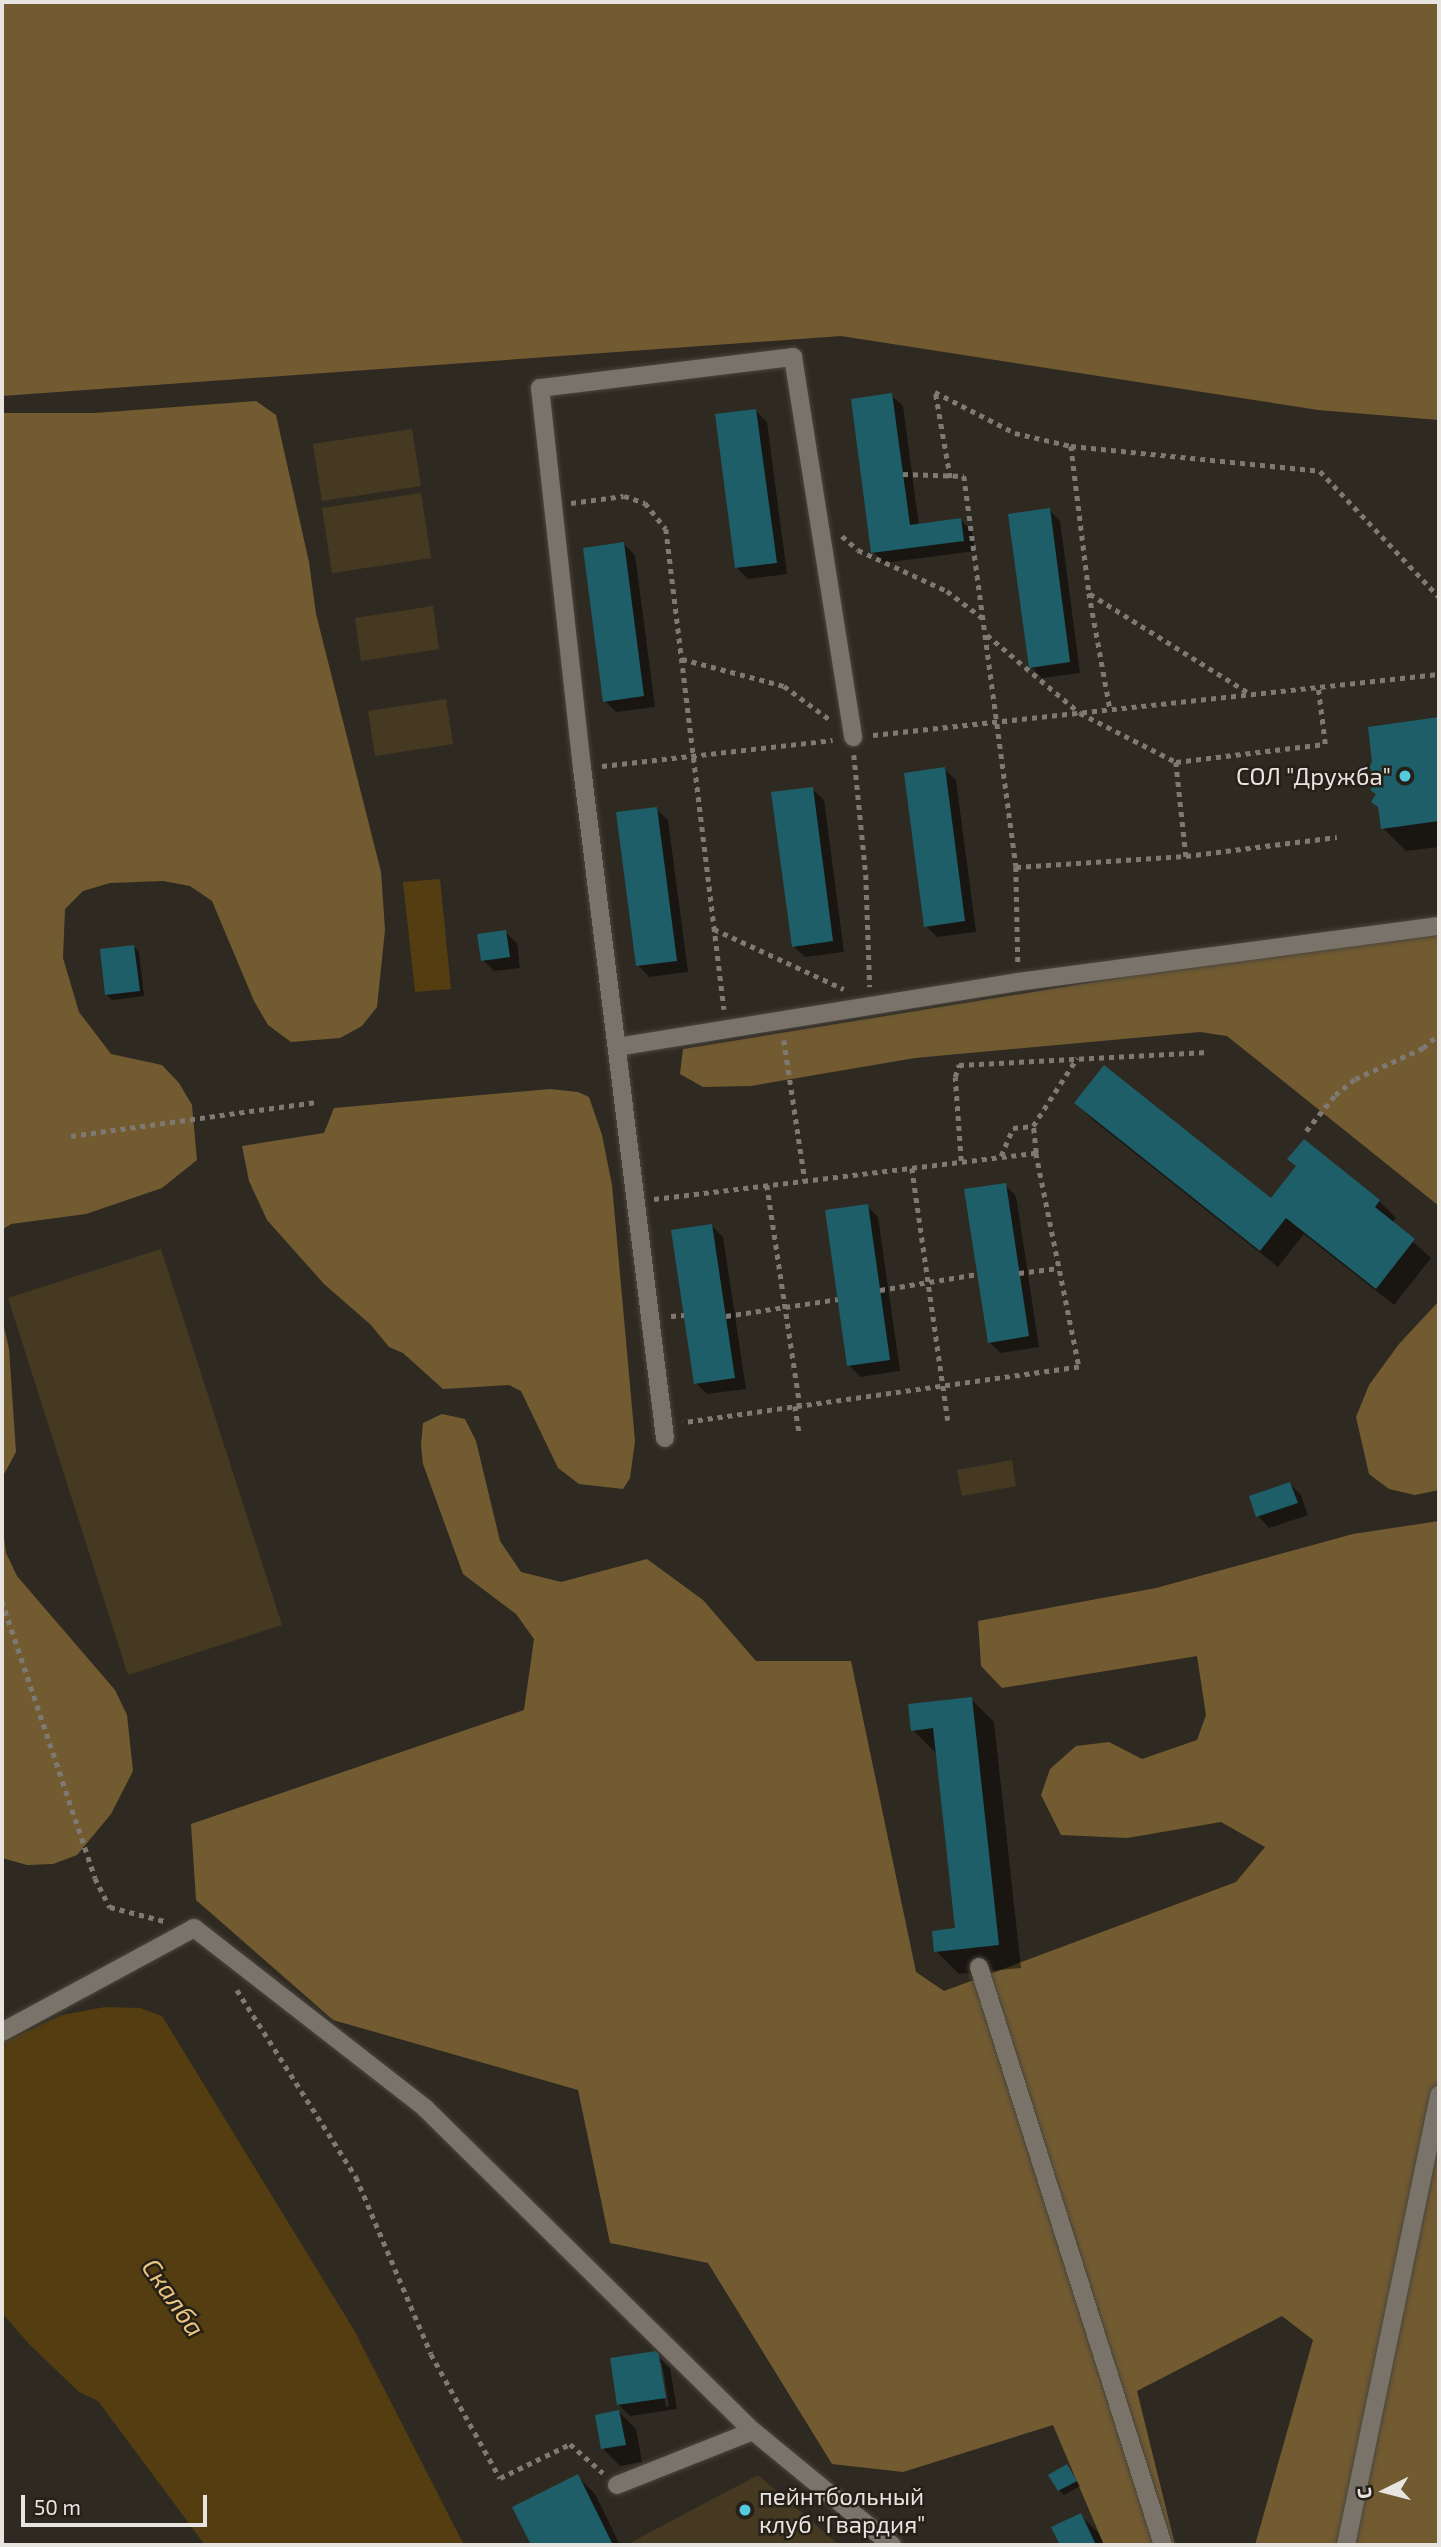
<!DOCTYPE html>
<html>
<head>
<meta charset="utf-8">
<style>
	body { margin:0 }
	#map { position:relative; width:1441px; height:2547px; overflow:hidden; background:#2f2a21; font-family:"Exo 2",sans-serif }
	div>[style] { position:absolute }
	.green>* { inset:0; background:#463921 }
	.forest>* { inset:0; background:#725b31 }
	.water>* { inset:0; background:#533d11 }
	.shadow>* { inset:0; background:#0007 }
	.building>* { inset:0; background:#1d5e69 }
	.path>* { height:4.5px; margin-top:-2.25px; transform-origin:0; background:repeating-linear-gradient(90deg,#7e7972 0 5px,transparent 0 10px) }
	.roads { filter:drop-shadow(0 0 2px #49453e) drop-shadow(0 0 2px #49453e) }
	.minor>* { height:18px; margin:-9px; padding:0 9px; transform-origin:9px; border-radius:9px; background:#797369 }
	.dots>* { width:19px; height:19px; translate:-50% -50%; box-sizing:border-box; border:4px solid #252018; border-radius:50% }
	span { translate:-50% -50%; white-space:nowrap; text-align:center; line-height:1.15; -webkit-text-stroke:5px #252018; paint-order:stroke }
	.poi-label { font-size:24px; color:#e8e4df }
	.right { translate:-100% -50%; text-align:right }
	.left { translate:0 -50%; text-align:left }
	.water-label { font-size:26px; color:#eac480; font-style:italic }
	.frame { position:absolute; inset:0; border:4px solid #e8e4df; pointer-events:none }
	.north { position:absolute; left:1350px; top:2456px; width:70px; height:70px; -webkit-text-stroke:5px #252018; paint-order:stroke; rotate:264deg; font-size:19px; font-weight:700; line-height:28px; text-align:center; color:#e8e4df }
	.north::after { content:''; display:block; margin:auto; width:24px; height:32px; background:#e8e4df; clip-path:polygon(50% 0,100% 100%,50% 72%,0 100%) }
	.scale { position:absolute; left:21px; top:2495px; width:186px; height:32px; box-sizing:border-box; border:4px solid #e8e4df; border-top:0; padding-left:9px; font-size:21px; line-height:24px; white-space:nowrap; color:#e8e4df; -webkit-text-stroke:5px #252018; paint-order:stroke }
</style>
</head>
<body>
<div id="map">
	<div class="green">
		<div style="clip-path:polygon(412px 429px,421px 486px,322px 501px,313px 444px)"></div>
		<div style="clip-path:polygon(421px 493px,431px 558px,332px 573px,322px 508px)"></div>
		<div style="clip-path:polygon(433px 606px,439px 649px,361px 661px,355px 618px)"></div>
		<div style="clip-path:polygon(446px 699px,453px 744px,375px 756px,368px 711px)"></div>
		<div style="clip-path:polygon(161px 1249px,282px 1625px,128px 1675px,8px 1298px)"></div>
		<div style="clip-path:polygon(1012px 1460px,1016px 1486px,962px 1496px,957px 1470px)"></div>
		<div style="clip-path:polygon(758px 2475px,839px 2545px,626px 2545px)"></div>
	</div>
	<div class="forest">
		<div style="clip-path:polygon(2px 2px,1439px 2px,1439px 420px,1318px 410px,841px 336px,2px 396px)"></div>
		<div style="clip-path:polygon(256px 401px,276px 415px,309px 562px,316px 614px,381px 872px,385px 930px,377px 1007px,362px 1026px,340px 1038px,291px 1042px,268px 1025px,254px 1001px,212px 901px,190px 886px,163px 881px,110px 883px,83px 891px,65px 909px,63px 958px,79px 1012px,111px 1054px,162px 1065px,179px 1083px,192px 1105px,197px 1160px,162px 1188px,86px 1214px,11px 1224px,2px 1230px,2px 413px,95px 413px)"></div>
		<div style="clip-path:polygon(1439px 934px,1439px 1206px,1227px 1036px,1200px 1032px,915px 1058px,751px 1086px,703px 1087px,680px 1074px,683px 1049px,1155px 972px)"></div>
		<div style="clip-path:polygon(550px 1089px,578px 1092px,589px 1097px,602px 1135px,612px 1185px,635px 1441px,630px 1478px,623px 1489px,579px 1484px,558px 1468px,521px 1391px,509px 1385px,443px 1389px,403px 1353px,389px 1347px,371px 1325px,324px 1284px,267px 1220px,249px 1181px,242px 1146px,324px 1133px,334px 1108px)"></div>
		<div style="clip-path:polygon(1439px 1301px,1439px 1490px,1415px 1495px,1389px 1489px,1369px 1474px,1356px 1417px,1369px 1385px,1399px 1344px)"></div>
		<div style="clip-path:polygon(2px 1318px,9px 1349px,16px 1452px,2px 1478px)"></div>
		<div style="clip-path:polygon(442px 1414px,465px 1419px,476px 1441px,500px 1541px,521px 1572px,561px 1582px,647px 1559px,703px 1600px,756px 1661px,851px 1661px,916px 1972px,944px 1991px,1236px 1882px,1265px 1847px,1221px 1822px,1127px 1838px,1061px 1835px,1041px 1795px,1050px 1769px,1076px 1746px,1109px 1742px,1142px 1759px,1197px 1740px,1206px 1715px,1197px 1656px,1002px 1688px,981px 1666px,978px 1621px,1156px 1588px,1353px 1534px,1439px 1521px,1439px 2545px,1255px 2545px,1313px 2340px,1282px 2316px,1137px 2391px,1175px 2545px,1104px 2545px,1053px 2425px,903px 2472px,832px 2464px,708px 2263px,610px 2243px,578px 2090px,333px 2020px,196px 1900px,191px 1824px,524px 1710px,534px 1639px,516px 1614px,463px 1574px,423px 1464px,421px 1445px,423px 1423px)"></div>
		<div style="clip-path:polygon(2px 1522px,6px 1553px,17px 1576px,115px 1690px,127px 1715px,133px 1771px,111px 1814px,77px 1855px,53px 1864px,27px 1865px,2px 1858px)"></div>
	</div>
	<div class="water">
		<div style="clip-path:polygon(440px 879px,451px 989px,415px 992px,403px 882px)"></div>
		<div style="clip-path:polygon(105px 2007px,140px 2008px,162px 2016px,354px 2330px,464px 2545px,205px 2545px,98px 2401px,79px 2392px,30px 2345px,2px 2313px,2px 2043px,62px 2015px)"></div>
	</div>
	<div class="shadow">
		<div style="clip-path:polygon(891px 395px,903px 406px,919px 526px,961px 520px,972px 532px,975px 551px,884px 563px,873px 552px)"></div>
		<div style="clip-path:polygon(756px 411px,767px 422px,787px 574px,748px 579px,737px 568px)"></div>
		<div style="clip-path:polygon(1049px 510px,1060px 521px,1080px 673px,1042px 678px,1031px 667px)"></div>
		<div style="clip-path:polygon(624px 544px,635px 555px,655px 707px,616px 712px,605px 701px)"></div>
		<div style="clip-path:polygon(1439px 719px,1439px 847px,1406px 851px,1383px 828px,1376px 784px,1371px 779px,1375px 774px,1370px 769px,1374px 762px,1370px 729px)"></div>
		<div style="clip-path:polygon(944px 769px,956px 780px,976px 932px,937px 937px,926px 926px)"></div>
		<div style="clip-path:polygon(812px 789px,824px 800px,844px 952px,805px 957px,793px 946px)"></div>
		<div style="clip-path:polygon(656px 809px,668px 820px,688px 972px,649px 977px,638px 965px)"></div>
		<div style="clip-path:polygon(505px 932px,517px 943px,520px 968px,494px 971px,483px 960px)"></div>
		<div style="clip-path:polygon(134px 947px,139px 952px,144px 996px,112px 1000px,106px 994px)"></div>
		<div style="clip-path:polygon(1076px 1103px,1271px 1200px,1297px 1167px,1304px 1141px,1379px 1201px,1396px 1218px,1392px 1223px,1431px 1258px,1394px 1305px,1304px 1234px,1278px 1267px,1093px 1120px)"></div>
		<div style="clip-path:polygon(1005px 1185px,1016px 1196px,1039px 1347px,1001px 1353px,989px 1342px)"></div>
		<div style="clip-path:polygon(867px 1206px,878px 1217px,900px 1371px,860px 1377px,849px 1365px)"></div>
		<div style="clip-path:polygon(712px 1226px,723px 1237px,746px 1389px,707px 1394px,696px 1383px)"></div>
		<div style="clip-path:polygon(1290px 1484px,1301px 1495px,1308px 1515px,1269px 1528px,1258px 1516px)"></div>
		<div style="clip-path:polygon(971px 1699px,994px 1722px,1021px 1968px,959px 1974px,936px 1951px,957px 1930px,936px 1753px,913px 1730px)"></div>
		<div style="clip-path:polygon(evenodd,655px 2353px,670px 2368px,677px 2409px,630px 2416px,618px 2404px,655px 2353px,659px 2363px,662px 2363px,669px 2406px,666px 2407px,659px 2363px)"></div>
		<div style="clip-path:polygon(619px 2412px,636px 2429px,642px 2462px,620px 2466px,603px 2449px)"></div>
		<div style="clip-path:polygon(1067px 2466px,1080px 2486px,1064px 2495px,1059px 2490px)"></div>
		<div style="clip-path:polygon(577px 2476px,595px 2494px,620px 2545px,533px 2545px,514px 2508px)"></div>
		<div style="clip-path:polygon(1080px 2515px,1098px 2532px,1104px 2545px,1062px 2545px,1053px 2528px)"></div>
	</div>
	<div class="building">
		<div style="clip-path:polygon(892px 393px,910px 525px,961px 518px,964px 541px,871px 553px,851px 399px)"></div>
		<div style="clip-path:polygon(756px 409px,777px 563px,735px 568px,715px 414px)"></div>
		<div style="clip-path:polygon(1050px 508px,1070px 662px,1029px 668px,1008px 514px)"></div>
		<div style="clip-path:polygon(624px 542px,644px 696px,603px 702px,583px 548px)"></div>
		<div style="clip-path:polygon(1439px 717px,1439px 821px,1381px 829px,1378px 807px,1371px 802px,1376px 794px,1370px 790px,1375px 783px,1369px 780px,1374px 772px,1368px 769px,1372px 762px,1368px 727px)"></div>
		<div style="clip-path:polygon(945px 767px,965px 921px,924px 927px,904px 773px)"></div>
		<div style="clip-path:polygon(813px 787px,833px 941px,792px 947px,771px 792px)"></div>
		<div style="clip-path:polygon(657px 807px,677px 961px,636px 966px,616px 812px)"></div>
		<div style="clip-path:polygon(506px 930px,510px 957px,481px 961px,477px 934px)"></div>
		<div style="clip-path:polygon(134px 945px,140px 991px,105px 995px,100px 949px)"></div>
		<div style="clip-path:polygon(1104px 1065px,1271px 1198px,1296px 1166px,1287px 1159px,1304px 1139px,1380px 1200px,1375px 1207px,1415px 1239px,1376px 1289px,1286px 1218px,1260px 1251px,1074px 1103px)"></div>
		<div style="clip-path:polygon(1006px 1183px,1029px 1336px,988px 1343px,964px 1189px)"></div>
		<div style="clip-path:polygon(868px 1204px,890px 1360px,847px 1366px,825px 1210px)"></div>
		<div style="clip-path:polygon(712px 1224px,735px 1378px,694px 1384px,671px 1230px)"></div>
		<div style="clip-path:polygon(1290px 1482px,1298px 1503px,1256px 1517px,1249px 1496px)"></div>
		<div style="clip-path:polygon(972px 1697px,999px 1945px,934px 1952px,932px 1931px,955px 1928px,933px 1728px,911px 1731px,908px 1704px)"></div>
		<div style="clip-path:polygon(656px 2351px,659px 2355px,666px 2398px,617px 2405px,610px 2358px)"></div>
		<div style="clip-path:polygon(619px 2410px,626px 2445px,601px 2449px,595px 2415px)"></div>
		<div style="clip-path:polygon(1067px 2464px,1077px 2481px,1058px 2491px,1048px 2475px)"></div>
		<div style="clip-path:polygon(578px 2474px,613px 2545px,531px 2545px,512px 2507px)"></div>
		<div style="clip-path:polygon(1081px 2513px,1096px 2545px,1060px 2545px,1051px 2527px)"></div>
	</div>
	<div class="path">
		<div style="left:1071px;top:446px;width:148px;rotate:83deg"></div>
		<div style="left:1089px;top:593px;width:118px;rotate:79.7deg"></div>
		<div style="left:903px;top:474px;width:61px;rotate:1.9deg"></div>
		<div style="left:964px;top:476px;width:394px;rotate:82.4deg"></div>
		<div style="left:1016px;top:867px;width:96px;rotate:88.8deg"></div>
		<div style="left:950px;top:478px;width:87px;rotate:-99.9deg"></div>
		<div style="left:935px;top:392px;width:90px;rotate:27.1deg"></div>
		<div style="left:1015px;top:433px;width:57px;rotate:13.1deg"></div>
		<div style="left:1071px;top:446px;width:250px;rotate:5.7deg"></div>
		<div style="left:1320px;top:471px;width:173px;rotate:46.6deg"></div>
		<div style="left:571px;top:503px;width:53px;rotate:-7.5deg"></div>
		<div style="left:624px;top:496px;width:22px;rotate:18deg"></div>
		<div style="left:645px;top:503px;width:33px;rotate:51deg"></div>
		<div style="left:666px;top:529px;width:484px;rotate:83.1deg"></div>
		<div style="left:842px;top:536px;width:21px;rotate:41deg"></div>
		<div style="left:858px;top:550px;width:98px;rotate:24.7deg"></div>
		<div style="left:947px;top:591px;width:46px;rotate:37.1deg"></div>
		<div style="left:1090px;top:594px;width:187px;rotate:31.9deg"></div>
		<div style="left:987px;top:635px;width:121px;rotate:40deg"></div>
		<div style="left:1080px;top:713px;width:108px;rotate:27deg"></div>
		<div style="left:1176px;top:762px;width:95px;rotate:83.9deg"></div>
		<div style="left:1186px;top:856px;width:152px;rotate:-7.2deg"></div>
		<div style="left:682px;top:659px;width:106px;rotate:14.8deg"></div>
		<div style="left:784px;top:686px;width:56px;rotate:36.3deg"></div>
		<div style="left:873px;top:735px;width:569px;rotate:-6.15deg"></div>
		<div style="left:854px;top:755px;width:121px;rotate:84.3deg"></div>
		<div style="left:866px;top:875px;width:112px;rotate:88deg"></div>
		<div style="left:1176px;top:762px;width:150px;rotate:-6.9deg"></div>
		<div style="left:1325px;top:744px;width:57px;rotate:-97deg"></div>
		<div style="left:602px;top:766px;width:232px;rotate:-6.4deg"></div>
		<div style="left:1016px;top:867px;width:170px;rotate:-3.7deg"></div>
		<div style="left:714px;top:929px;width:143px;rotate:24.8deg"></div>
		<div style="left:784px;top:1040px;width:143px;rotate:81.5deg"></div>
		<div style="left:1306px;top:1131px;width:46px;rotate:-51.1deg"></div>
		<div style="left:1335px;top:1095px;width:26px;rotate:-39deg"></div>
		<div style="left:1355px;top:1079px;width:75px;rotate:-24.5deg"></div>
		<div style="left:1423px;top:1048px;width:21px;rotate:-41deg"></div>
		<div style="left:71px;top:1136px;width:248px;rotate:-7.9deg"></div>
		<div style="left:1036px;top:1153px;width:27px;rotate:-96deg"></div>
		<div style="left:1033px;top:1126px;width:81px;rotate:-57.1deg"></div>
		<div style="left:1001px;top:1156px;width:30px;rotate:-67deg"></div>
		<div style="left:1013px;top:1128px;width:20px;rotate:-6deg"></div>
		<div style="left:961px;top:1161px;width:84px;rotate:-94.1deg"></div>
		<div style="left:955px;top:1077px;width:13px;rotate:-72deg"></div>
		<div style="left:959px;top:1065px;width:249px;rotate:-3deg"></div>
		<div style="left:912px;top:1168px;width:255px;rotate:81.9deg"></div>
		<div style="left:767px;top:1185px;width:222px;rotate:81.5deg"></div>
		<div style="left:654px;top:1199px;width:385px;rotate:-6.9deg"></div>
		<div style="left:1036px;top:1153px;width:218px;rotate:78.6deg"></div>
		<div style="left:1079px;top:1367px;width:400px;rotate:172deg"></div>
		<div style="left:1019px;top:1273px;width:40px;rotate:-7.1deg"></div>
		<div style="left:880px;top:1290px;width:99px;rotate:-9.3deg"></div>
		<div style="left:671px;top:1316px;width:13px;rotate:-4deg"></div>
		<div style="left:726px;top:1316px;width:113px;rotate:-8.6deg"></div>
		<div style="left:795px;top:1406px;width:30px;rotate:81deg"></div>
		<div style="left:2px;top:1601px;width:292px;rotate:71.4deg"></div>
		<div style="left:95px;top:1878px;width:33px;rotate:63deg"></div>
		<div style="left:110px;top:1907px;width:56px;rotate:14.5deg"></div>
		<div style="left:237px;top:1990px;width:222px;rotate:57.5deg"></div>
		<div style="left:356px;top:2177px;width:192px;rotate:67deg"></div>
		<div style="left:431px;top:2354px;width:142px;rotate:60.9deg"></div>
		<div style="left:500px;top:2478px;width:78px;rotate:-25.9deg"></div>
		<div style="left:570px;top:2444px;width:44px;rotate:41.3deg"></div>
	</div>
	<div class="roads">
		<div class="minor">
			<div style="left:617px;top:1047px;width:406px;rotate:-9.2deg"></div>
			<div style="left:1018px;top:982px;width:425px;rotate:-7.6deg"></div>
			<div style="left:665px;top:1438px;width:675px;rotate:-97.06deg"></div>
			<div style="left:582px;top:768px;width:382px;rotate:-96.3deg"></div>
			<div style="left:540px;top:388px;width:255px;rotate:-7deg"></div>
			<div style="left:793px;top:357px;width:385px;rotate:81deg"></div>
			<div style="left:979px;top:1967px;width:607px;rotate:72.34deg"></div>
			<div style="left:2px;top:2032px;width:218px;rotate:-28.4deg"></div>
			<div style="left:194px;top:1928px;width:293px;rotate:37.9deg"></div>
			<div style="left:425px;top:2108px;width:460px;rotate:44.6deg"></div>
			<div style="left:617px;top:2485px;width:146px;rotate:-21.7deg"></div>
			<div style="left:753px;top:2431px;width:180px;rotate:39.4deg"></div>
			<div style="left:1346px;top:2545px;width:460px;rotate:-78.3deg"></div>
		</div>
	</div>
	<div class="dots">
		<div style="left:1405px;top:776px;background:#55cadf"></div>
		<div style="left:745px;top:2510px;background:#55cadf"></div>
	</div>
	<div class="poi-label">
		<span class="right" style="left:1391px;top:776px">СОЛ "Дружба"</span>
		<span class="left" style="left:759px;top:2510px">пейнтбольный<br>клуб "Гвардия"</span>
	</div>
	<div class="water-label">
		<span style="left:174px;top:2297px;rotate:55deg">Скалба</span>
	</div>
	<div class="frame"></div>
	<div class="north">С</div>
	<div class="scale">50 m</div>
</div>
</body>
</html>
